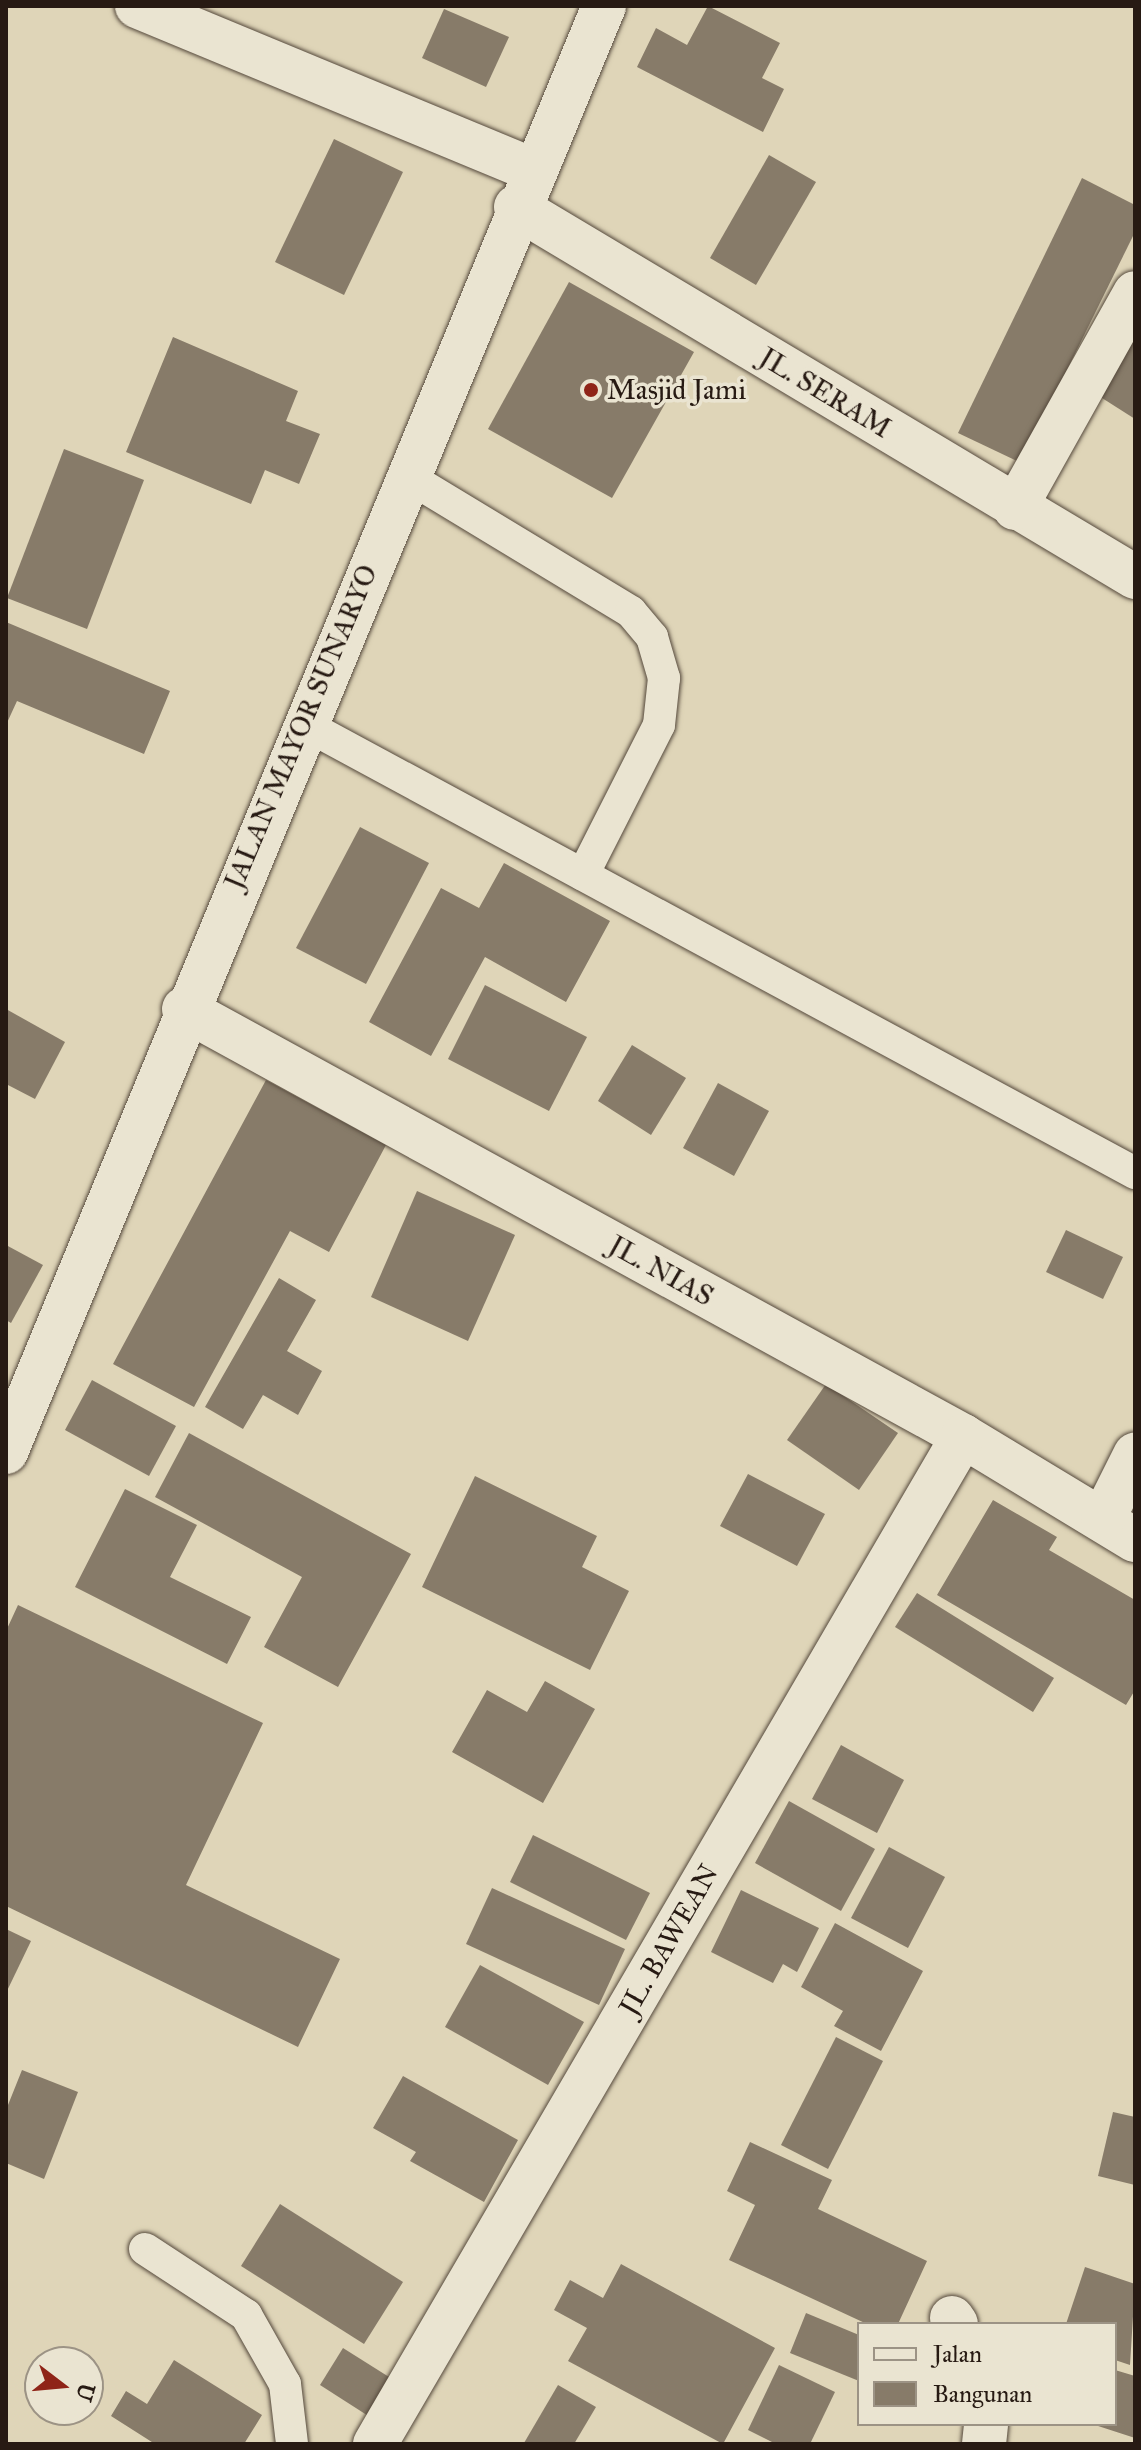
<!DOCTYPE html>
<html>
<head>
<meta charset="utf-8">
<style>
	body { margin:0 }
	#map { position:relative; width:1141px; height:2450px; overflow:hidden; background:#dfd5b8; font-family:"IM FELL Great Primer",serif }
	div>[style] { position:absolute }
	.building>* { inset:0; background:#877b69 }
	.roads { filter:drop-shadow(0 0 2px #55493c) drop-shadow(0 0 2px #55493c) }
	.lane>* { height:32px; margin:-16px; padding:0 16px; transform-origin:16px; border-radius:16px; background:#eae4d1 }
	.street>* { height:44px; margin:-22px; padding:0 22px; transform-origin:22px; border-radius:22px; background:#eae4d1 }
	.dots>* { width:22px; height:22px; translate:-50% -50%; box-sizing:border-box; border:4px solid #eae4d1; border-radius:50% }
	span { translate:-50% -50%; white-space:nowrap; text-align:center; line-height:1.15; -webkit-text-stroke:7px #eae4d1; paint-order:stroke }
	.poi-label { font-size:28px; color:#271a13 }
	.left { translate:0 -50%; text-align:left }
	.street-label { font-size:28px; color:#271a13 }
	.frame { position:absolute; inset:0; border:8px solid #271a13; pointer-events:none }
	.legend { position:absolute; left:857px; top:2322px; width:260px; height:104px; box-sizing:border-box; background:#eae4d1; border:2px solid #9c9385; margin:0; padding:10px 14px; list-style:none; font-size:24px; color:#271a13 }
	.legend li { display:flex; align-items:center; gap:16px; height:40px }
	.legend b { width:40px; border:2px solid #9c9385 }
	.north { position:absolute; left:24px; top:2346px; width:80px; height:80px; box-sizing:border-box; background:#eae4d1; border:2px solid #9c9385; border-radius:50%; rotate:106deg; font-size:22px; font-weight:700; line-height:32px; text-align:center; color:#271a13 }
	.north::after { content:''; display:block; margin:auto; width:28px; height:36px; background:#8f2418; clip-path:polygon(50% 0,100% 100%,50% 72%,0 100%) }
</style>
</head>
<body>
<div id="map">
	<div class="building">
		<div style="clip-path:polygon(708px 6px,780px 43px,762px 78px,784px 89px,763px 132px,637px 67px,656px 28px,687px 45px)"></div>
		<div style="clip-path:polygon(444px 9px,509px 37px,486px 87px,422px 58px)"></div>
		<div style="clip-path:polygon(334px 139px,403px 172px,344px 295px,275px 262px)"></div>
		<div style="clip-path:polygon(769px 155px,816px 182px,756px 285px,710px 258px)"></div>
		<div style="clip-path:polygon(1082px 178px,1135px 205px,1135px 232px,1021px 463px,958px 433px)"></div>
		<div style="clip-path:polygon(569px 282px,694px 352px,612px 498px,488px 429px)"></div>
		<div style="clip-path:polygon(1135px 335px,1135px 419px,1091px 391px)"></div>
		<div style="clip-path:polygon(173px 337px,298px 391px,286px 421px,320px 434px,299px 484px,265px 470px,251px 504px,126px 452px)"></div>
		<div style="clip-path:polygon(64px 449px,144px 480px,87px 629px,7px 598px)"></div>
		<div style="clip-path:polygon(6px 622px,170px 691px,144px 754px,17px 701px,6px 725px)"></div>
		<div style="clip-path:polygon(360px 827px,429px 863px,366px 984px,296px 948px)"></div>
		<div style="clip-path:polygon(504px 863px,610px 921px,566px 1002px,485px 957px,431px 1056px,369px 1022px,441px 888px,479px 908px)"></div>
		<div style="clip-path:polygon(485px 985px,587px 1037px,549px 1111px,448px 1059px)"></div>
		<div style="clip-path:polygon(6px 1009px,65px 1042px,35px 1099px,6px 1084px)"></div>
		<div style="clip-path:polygon(632px 1045px,686px 1078px,651px 1135px,598px 1101px)"></div>
		<div style="clip-path:polygon(266px 1080px,386px 1145px,329px 1252px,290px 1231px,194px 1407px,113px 1364px)"></div>
		<div style="clip-path:polygon(718px 1083px,769px 1111px,734px 1176px,683px 1148px)"></div>
		<div style="clip-path:polygon(417px 1191px,515px 1235px,468px 1341px,371px 1297px)"></div>
		<div style="clip-path:polygon(1066px 1230px,1123px 1257px,1103px 1299px,1046px 1272px)"></div>
		<div style="clip-path:polygon(6px 1245px,43px 1265px,11px 1323px,6px 1320px)"></div>
		<div style="clip-path:polygon(279px 1278px,316px 1300px,287px 1351px,322px 1371px,298px 1415px,263px 1395px,243px 1429px,205px 1407px)"></div>
		<div style="clip-path:polygon(92px 1380px,176px 1426px,149px 1476px,65px 1430px)"></div>
		<div style="clip-path:polygon(826px 1384px,898px 1433px,859px 1490px,787px 1440px)"></div>
		<div style="clip-path:polygon(189px 1433px,411px 1554px,338px 1687px,264px 1647px,302px 1577px,155px 1497px)"></div>
		<div style="clip-path:polygon(748px 1474px,825px 1514px,797px 1566px,720px 1526px)"></div>
		<div style="clip-path:polygon(475px 1476px,597px 1536px,582px 1567px,629px 1591px,590px 1670px,422px 1587px)"></div>
		<div style="clip-path:polygon(125px 1489px,197px 1525px,170px 1577px,251px 1617px,227px 1664px,75px 1587px)"></div>
		<div style="clip-path:polygon(993px 1500px,1057px 1537px,1049px 1550px,1135px 1600px,1135px 1690px,1126px 1705px,937px 1595px)"></div>
		<div style="clip-path:polygon(917px 1593px,1054px 1678px,1033px 1712px,895px 1627px)"></div>
		<div style="clip-path:polygon(18px 1605px,263px 1723px,186px 1885px,340px 1959px,298px 2047px,6px 1906px,6px 1631px)"></div>
		<div style="clip-path:polygon(545px 1681px,595px 1709px,543px 1803px,452px 1752px,487px 1690px,527px 1712px)"></div>
		<div style="clip-path:polygon(841px 1745px,904px 1780px,877px 1833px,812px 1799px)"></div>
		<div style="clip-path:polygon(789px 1801px,875px 1849px,841px 1911px,755px 1863px)"></div>
		<div style="clip-path:polygon(533px 1835px,650px 1893px,626px 1940px,510px 1882px)"></div>
		<div style="clip-path:polygon(889px 1847px,945px 1877px,908px 1948px,851px 1918px)"></div>
		<div style="clip-path:polygon(492px 1888px,625px 1949px,599px 2005px,466px 1944px)"></div>
		<div style="clip-path:polygon(741px 1890px,819px 1928px,797px 1972px,783px 1964px,773px 1983px,711px 1952px)"></div>
		<div style="clip-path:polygon(835px 1923px,923px 1971px,881px 2051px,834px 2026px,843px 2011px,801px 1987px)"></div>
		<div style="clip-path:polygon(6px 1929px,31px 1941px,6px 1993px)"></div>
		<div style="clip-path:polygon(480px 1965px,584px 2022px,548px 2085px,445px 2027px)"></div>
		<div style="clip-path:polygon(836px 2037px,883px 2061px,828px 2169px,781px 2145px)"></div>
		<div style="clip-path:polygon(22px 2070px,78px 2092px,44px 2179px,6px 2163px,6px 2110px)"></div>
		<div style="clip-path:polygon(403px 2076px,518px 2140px,484px 2202px,410px 2161px,416px 2152px,373px 2128px)"></div>
		<div style="clip-path:polygon(1113px 2112px,1135px 2117px,1135px 2185px,1098px 2176px)"></div>
		<div style="clip-path:polygon(750px 2142px,832px 2180px,818px 2209px,927px 2261px,898px 2324px,867px 2324px,729px 2260px,755px 2205px,727px 2191px)"></div>
		<div style="clip-path:polygon(280px 2204px,403px 2282px,364px 2344px,241px 2266px)"></div>
		<div style="clip-path:polygon(621px 2264px,775px 2348px,723px 2444px,568px 2361px,587px 2328px,554px 2310px,570px 2280px,603px 2298px)"></div>
		<div style="clip-path:polygon(1085px 2267px,1135px 2284px,1130px 2365px,1115px 2360px,1115px 2324px,1066px 2324px)"></div>
		<div style="clip-path:polygon(806px 2313px,859px 2335px,859px 2381px,790px 2353px)"></div>
		<div style="clip-path:polygon(343px 2348px,397px 2382px,373px 2419px,320px 2385px)"></div>
		<div style="clip-path:polygon(174px 2360px,262px 2415px,244px 2444px,155px 2444px,111px 2416px,126px 2391px,147px 2404px)"></div>
		<div style="clip-path:polygon(779px 2365px,835px 2392px,810px 2444px,776px 2444px,748px 2430px)"></div>
		<div style="clip-path:polygon(1115px 2370px,1135px 2376px,1135px 2438px,1095px 2425px,1115px 2424px)"></div>
		<div style="clip-path:polygon(558px 2385px,596px 2407px,574px 2444px,524px 2443px)"></div>
	</div>
	<div class="roads">
		<div class="lane">
			<div style="left:405px;top:475px;width:264px;rotate:31.2deg"></div>
			<div style="left:631px;top:612px;width:33px;rotate:50deg"></div>
			<div style="left:652px;top:637px;width:43px;rotate:73.7deg"></div>
			<div style="left:664px;top:678px;width:47px;rotate:96.1deg"></div>
			<div style="left:659px;top:725px;width:168px;rotate:116.9deg"></div>
			<div style="left:302px;top:723px;width:947px;rotate:28.38deg"></div>
			<div style="left:145px;top:2249px;width:121px;rotate:33.2deg"></div>
			<div style="left:246px;top:2315px;width:79px;rotate:60.5deg"></div>
			<div style="left:285px;top:2384px;width:60px;rotate:83.3deg"></div>
		</div>
		<div class="street">
			<div style="left:137px;top:6px;width:428px;rotate:22.5deg"></div>
			<div style="left:516px;top:207px;width:721px;rotate:30.87deg"></div>
			<div style="left:1015px;top:508px;width:246px;rotate:-60.8deg"></div>
			<div style="left:184px;top:1009px;width:888px;rotate:28.73deg"></div>
			<div style="left:963px;top:1436px;width:201px;rotate:31.2deg"></div>
			<div style="left:6px;top:1452px;width:1565px;rotate:-67.53deg"></div>
			<div style="left:1103px;top:1519px;width:72px;rotate:-63.4deg"></div>
			<div style="left:952px;top:2318px;width:7px;rotate:56deg"></div>
			<div style="left:375px;top:2444px;width:1167px;rotate:-59.74deg"></div>
			<div style="left:984px;top:2444px;width:20px;rotate:-84deg"></div>
		</div>
	</div>
	<div class="dots">
		<div style="left:591px;top:390px;background:#8f2418"></div>
	</div>
	<div class="poi-label">
		<span class="left" style="left:607px;top:390px">Masjid Jami</span>
	</div>
	<div class="street-label">
		<span style="left:825px;top:393px;rotate:31deg">JL. SERAM</span>
		<span style="left:301px;top:727px;rotate:-67deg">JALAN MAYOR SUNARYO</span>
		<span style="left:661px;top:1271px;rotate:29deg">JL. NIAS</span>
		<span style="left:669px;top:1940px;rotate:-60deg">JL. BAWEAN</span>
	</div>
	<div class="frame"></div>
	<ul class="legend">
	<li><b style="height:10px;background:#eae4d1"></b>Jalan</li>
	<li><b style="height:22px;background:#877b69"></b>Bangunan</li>
	</ul>
	<div class="north">U</div>
</div>
</body>
</html>
